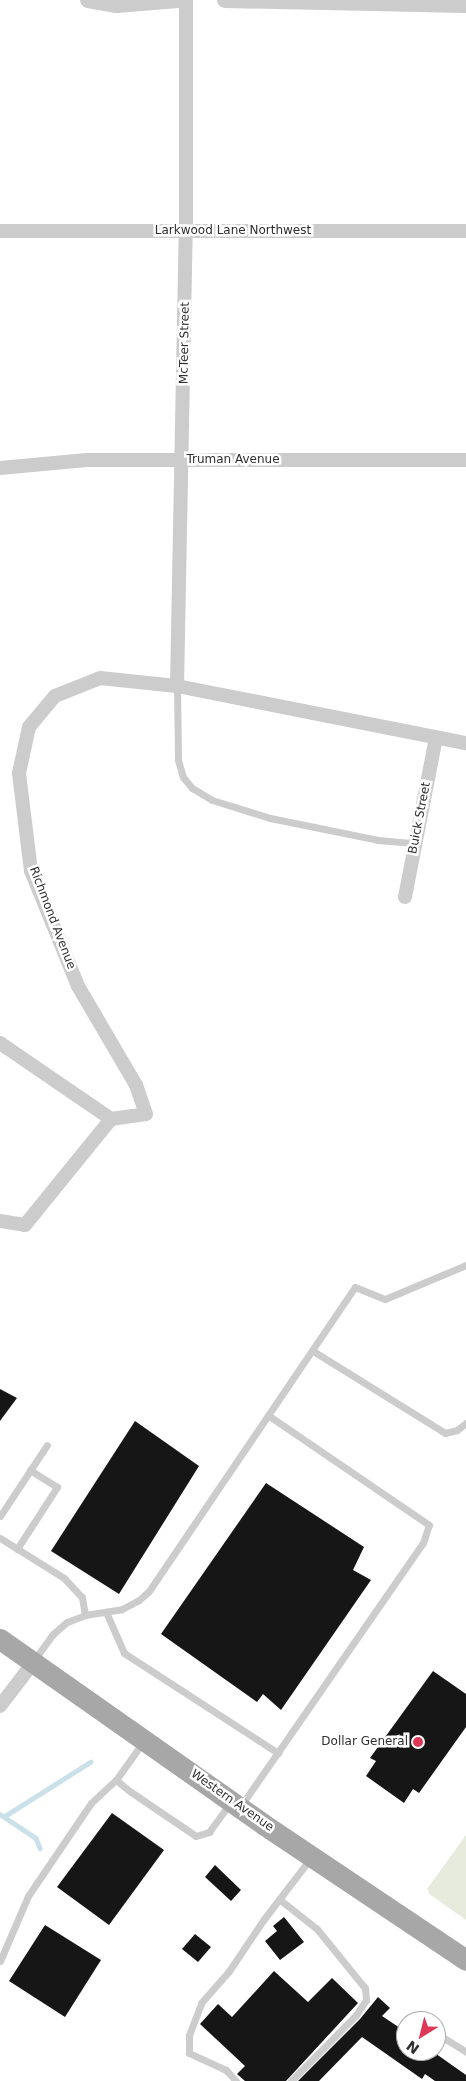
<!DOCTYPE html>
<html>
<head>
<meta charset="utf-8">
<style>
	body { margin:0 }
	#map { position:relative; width:466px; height:2081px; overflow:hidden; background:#fff; font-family:"DejaVu Sans",sans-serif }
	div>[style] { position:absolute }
	.green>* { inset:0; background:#e6ebdd }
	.stream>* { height:4.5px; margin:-2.25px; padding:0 2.25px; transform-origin:2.25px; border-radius:2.25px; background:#cae1ea }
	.building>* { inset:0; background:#161616 }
	.service>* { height:7px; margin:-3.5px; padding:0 3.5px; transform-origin:3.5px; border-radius:3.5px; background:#ccc }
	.minor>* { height:14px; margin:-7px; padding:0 7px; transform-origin:7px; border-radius:7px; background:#ccc }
	.tertiary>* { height:16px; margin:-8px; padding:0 8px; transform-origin:8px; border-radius:8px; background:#ccc }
	.primary>* { height:21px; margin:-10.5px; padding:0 10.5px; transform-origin:10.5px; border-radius:10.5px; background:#a7a7a7 }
	.dots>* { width:14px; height:14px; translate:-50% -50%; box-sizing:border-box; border:2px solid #fff; border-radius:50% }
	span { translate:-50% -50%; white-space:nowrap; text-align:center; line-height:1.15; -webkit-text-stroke:5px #fff; paint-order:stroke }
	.street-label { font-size:12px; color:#2f2f2f }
	.poi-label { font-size:12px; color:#2f2f2f }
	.right { translate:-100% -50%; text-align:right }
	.north { position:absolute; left:396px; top:2011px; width:50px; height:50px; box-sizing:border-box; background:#fff; border:1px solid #acacac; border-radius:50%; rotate:216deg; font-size:14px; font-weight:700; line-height:20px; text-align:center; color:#2f2f2f }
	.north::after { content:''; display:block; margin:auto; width:18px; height:22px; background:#de3857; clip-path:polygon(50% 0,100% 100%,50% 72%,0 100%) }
</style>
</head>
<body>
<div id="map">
	<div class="green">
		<div style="clip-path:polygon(466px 1835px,466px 1920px,428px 1893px,429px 1891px,427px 1889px)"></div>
	</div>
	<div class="stream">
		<div style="left:0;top:1814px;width:43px;rotate:33.7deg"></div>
		<div style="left:36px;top:1838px;width:11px;rotate:68deg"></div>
		<div style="left:5px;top:1816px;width:101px;rotate:-32.4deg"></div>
	</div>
	<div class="building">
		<div style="clip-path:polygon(0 1389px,17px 1398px,0 1421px)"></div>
		<div style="clip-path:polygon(135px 1421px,199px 1466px,119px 1594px,51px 1551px)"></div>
		<div style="clip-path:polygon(266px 1483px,364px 1547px,353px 1570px,371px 1580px,281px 1710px,263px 1694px,257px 1702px,161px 1634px)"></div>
		<div style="clip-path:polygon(433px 1671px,466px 1694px,466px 1727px,419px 1793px,413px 1789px,404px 1803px,366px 1776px,376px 1761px,370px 1758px)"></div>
		<div style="clip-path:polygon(112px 1813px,164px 1850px,109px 1925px,57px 1887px)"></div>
		<div style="clip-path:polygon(215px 1865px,241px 1890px,231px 1901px,205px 1877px)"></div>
		<div style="clip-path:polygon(284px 1917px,304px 1942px,280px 1960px,265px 1941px,277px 1931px,273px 1926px)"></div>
		<div style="clip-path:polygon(45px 1925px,101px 1960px,65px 2017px,9px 1981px)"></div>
		<div style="clip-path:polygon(195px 1934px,211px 1947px,198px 1962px,182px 1949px)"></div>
		<div style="clip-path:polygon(274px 1971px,308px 2002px,332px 1978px,358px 2003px,286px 2081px,245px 2081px,237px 2074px,245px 2066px,200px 2024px,218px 2004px,232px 2017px)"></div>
		<div style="clip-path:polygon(378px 1997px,390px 2008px,382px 2016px,406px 2032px,406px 2051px,432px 2051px,466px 2075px,466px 2081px,435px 2081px,425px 2074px,422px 2079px,362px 2037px,319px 2081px,298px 2081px,360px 2019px)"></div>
	</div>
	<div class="service">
		<div style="left:177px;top:686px;width:74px;rotate:89.2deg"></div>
		<div style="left:178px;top:760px;width:18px;rotate:74deg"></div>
		<div style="left:183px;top:777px;width:14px;rotate:51deg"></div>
		<div style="left:192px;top:788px;width:23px;rotate:31deg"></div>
		<div style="left:212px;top:800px;width:61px;rotate:17.2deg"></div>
		<div style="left:270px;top:818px;width:110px;rotate:11.5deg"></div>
		<div style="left:378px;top:840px;width:36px;rotate:5deg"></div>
		<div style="left:313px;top:1351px;width:155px;rotate:31.8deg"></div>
		<div style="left:445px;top:1433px;width:12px;rotate:-14deg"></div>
		<div style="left:457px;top:1430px;width:11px;rotate:-38deg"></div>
		<div style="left:0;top:1516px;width:85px;rotate:-56.5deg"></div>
		<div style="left:0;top:1538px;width:75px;rotate:32deg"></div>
		<div style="left:64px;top:1578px;width:26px;rotate:47deg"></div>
		<div style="left:82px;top:1597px;width:18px;rotate:81deg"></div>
		<div style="left:17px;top:1549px;width:74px;rotate:-57.2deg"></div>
		<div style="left:57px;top:1487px;width:32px;rotate:-148deg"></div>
		<div style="left:106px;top:1612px;width:45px;rotate:66.3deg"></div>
		<div style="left:124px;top:1653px;width:184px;rotate:33deg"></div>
		<div style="left:34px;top:1660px;width:32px;rotate:-54deg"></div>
		<div style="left:53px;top:1634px;width:18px;rotate:-41deg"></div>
		<div style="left:67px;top:1622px;width:19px;rotate:-21deg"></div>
		<div style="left:85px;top:1615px;width:37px;rotate:-9deg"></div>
		<div style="left:122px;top:1609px;width:19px;rotate:-28deg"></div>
		<div style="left:139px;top:1600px;width:13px;rotate:-42deg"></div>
		<div style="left:149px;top:1591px;width:367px;rotate:-55.9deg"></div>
		<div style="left:355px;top:1287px;width:32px;rotate:22deg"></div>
		<div style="left:385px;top:1299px;width:88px;rotate:-22.8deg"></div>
		<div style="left:143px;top:1742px;width:47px;rotate:125.4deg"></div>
		<div style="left:116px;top:1780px;width:19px;rotate:39deg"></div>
		<div style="left:131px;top:1792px;width:78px;rotate:34.1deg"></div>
		<div style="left:196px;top:1836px;width:14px;rotate:-17deg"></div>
		<div style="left:209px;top:1832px;width:34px;rotate:-54deg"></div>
		<div style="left:240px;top:1807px;width:321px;rotate:-55.3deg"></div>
		<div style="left:423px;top:1543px;width:19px;rotate:-72deg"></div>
		<div style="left:429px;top:1525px;width:195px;rotate:-145.7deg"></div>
		<div style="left:279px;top:1899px;width:48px;rotate:38.3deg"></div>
		<div style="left:317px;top:1929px;width:76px;rotate:50.9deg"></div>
		<div style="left:365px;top:1988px;width:12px;rotate:85deg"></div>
		<div style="left:366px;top:2000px;width:18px;rotate:124deg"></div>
		<div style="left:356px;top:2015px;width:93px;rotate:134.6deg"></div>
		<div style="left:0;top:1961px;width:71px;rotate:-66.7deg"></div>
		<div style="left:28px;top:1896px;width:112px;rotate:-55.9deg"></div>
		<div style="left:91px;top:1803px;width:34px;rotate:-43deg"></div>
		<div style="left:412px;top:2018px;width:6px;rotate:31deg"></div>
		<div style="left:436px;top:2033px;width:36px;rotate:32deg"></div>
		<div style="left:236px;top:2081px;width:15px;rotate:-132deg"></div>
		<div style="left:226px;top:2070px;width:41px;rotate:-155.3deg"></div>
		<div style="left:189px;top:2053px;width:18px;rotate:-90deg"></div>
		<div style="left:189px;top:2035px;width:34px;rotate:-69deg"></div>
		<div style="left:201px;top:2003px;width:43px;rotate:-48.8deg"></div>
		<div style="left:229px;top:1971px;width:63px;rotate:-56.1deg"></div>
		<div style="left:264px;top:1919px;width:76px;rotate:-52.5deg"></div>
	</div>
	<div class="minor">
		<div style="left:0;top:231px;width:466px"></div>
		<div style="left:0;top:468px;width:87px;rotate:-5.3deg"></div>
		<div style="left:87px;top:460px;width:379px"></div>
		<div style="left:177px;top:686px;width:455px;rotate:-88.9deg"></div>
		<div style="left:186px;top:231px;width:231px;rotate:-90deg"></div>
		<div style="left:405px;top:897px;width:162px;rotate:-79deg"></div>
		<div style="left:0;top:1043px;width:135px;rotate:34.4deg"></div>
		<div style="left:111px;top:1119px;width:35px;rotate:-8deg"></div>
		<div style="left:146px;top:1114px;width:31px;rotate:-109deg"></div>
		<div style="left:136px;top:1085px;width:115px;rotate:-120.4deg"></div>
		<div style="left:78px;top:986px;width:124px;rotate:-112.2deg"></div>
		<div style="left:31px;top:871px;width:99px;rotate:-97deg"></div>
		<div style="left:19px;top:773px;width:47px;rotate:-77.7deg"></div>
		<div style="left:29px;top:727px;width:40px;rotate:-50deg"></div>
		<div style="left:55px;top:696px;width:48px;rotate:-21.8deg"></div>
		<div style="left:100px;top:678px;width:77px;rotate:5.9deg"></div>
		<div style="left:177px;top:686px;width:295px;rotate:11.2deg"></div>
		<div style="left:0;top:1221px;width:25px;rotate:9deg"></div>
		<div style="left:25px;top:1225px;width:136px;rotate:-50.9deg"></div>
		<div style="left:0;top:1706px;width:54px;rotate:-52.5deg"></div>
	</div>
	<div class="tertiary">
		<div style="left:88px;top:0;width:29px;rotate:10deg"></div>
		<div style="left:117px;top:5px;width:61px;rotate:-4.7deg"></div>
		<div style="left:225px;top:0;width:241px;rotate:1.2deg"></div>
	</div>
	<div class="primary">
		<div style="left:0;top:1639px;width:322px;rotate:35.1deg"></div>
		<div style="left:263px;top:1824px;width:244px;rotate:33.8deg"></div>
	</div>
	<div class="dots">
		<div style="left:418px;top:1742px;background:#de3857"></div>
	</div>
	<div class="street-label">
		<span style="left:233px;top:231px">Larkwood Lane Northwest</span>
		<span style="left:185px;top:343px;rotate:-89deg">McTeer Street</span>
		<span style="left:233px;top:460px">Truman Avenue</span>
		<span style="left:420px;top:818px;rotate:-79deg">Buick Street</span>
		<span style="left:52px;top:918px;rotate:69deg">Richmond Avenue</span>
		<span style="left:232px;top:1801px;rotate:35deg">Western Avenue</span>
	</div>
	<div class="poi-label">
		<span class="right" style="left:408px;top:1742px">Dollar General</span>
	</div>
	<div class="north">N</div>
</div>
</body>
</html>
